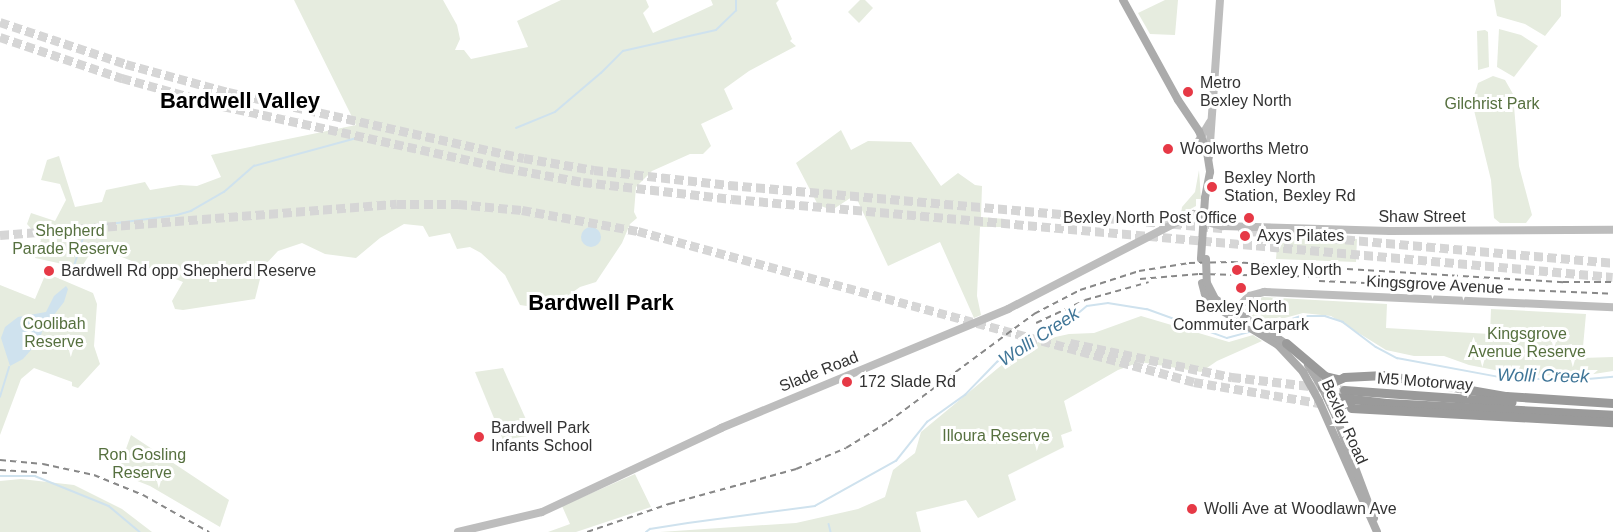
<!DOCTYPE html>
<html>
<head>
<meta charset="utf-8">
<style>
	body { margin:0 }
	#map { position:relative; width:1613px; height:532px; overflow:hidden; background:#fff; font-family:Arial,sans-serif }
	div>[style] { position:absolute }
	.green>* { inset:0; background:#e6ecdf }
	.water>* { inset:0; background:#cfe2ee }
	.round { border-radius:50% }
	.stream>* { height:1.5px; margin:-0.75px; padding:0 0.75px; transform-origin:0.75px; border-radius:0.75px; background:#cfe2ee }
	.highway-tunnel>* { height:9px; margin-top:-4.5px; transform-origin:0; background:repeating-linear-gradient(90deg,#d6d6d6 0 9px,transparent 0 13.5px) }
	.secondary>* { height:8px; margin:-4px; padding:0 4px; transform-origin:4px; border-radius:4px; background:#bdbdbd }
	.primary>* { height:8px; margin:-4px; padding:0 4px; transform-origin:4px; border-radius:4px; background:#ababab }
	.highway>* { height:9px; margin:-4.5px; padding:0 4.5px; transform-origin:4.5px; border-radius:4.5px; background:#9a9a9a }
	.rail>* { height:1.5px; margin-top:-0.75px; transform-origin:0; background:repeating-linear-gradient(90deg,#888 0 6px,transparent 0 10.5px) }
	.primary-bridge>* { height:8px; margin:-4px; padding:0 4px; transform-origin:4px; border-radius:4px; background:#ababab }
	.dots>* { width:16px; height:16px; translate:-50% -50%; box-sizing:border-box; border:3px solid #fff; border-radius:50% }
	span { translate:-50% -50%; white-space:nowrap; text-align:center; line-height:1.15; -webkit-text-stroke:6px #fff; paint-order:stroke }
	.poi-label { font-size:16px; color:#333 }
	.left { translate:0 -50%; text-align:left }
	.right { translate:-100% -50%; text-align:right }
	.park-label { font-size:16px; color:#56703f }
	.street-label { font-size:16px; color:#333 }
	.water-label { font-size:18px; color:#3f7597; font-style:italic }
	.district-label { font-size:22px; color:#000; font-weight:700 }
</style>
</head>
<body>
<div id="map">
	<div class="green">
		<div style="clip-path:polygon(294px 0,443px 0,457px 25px,460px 39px,455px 50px,464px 50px,471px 59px,528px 47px,517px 21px,561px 0,646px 0,649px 7px,643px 13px,653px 33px,713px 5px,711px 0,779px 0,776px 3px,792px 39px,790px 41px,796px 46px,749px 71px,724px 89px,733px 109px,701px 124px,711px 146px,703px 154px,690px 154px,652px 171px,636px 187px,634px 212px,637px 218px,630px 224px,622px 243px,596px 282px,580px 287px,563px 299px,540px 308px,520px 305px,505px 275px,481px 253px,470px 247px,457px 249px,450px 233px,429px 237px,423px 226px,404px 224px,380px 238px,356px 258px,325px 254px,302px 243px,278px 251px,263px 267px,255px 299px,183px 310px,175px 309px,172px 301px,183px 282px,95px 246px,79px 271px,58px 263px,35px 258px,41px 240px,27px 224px,31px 213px,55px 221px,66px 200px,60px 184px,41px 180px,47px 160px,59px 156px,75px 207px,102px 202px,106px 190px,145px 182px,150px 190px,180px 185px,197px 186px,221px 177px,211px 155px,356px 125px)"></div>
		<div style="clip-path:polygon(860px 0,865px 0,873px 8px,859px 23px,848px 12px)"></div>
		<div style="clip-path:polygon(1165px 0,1178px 0,1175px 35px,1150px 34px,1138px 13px)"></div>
		<div style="clip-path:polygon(1494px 0,1561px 0,1561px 16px,1545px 36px,1525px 24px,1497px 16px)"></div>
		<div style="clip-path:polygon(1499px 29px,1521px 35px,1538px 46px,1514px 77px,1497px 67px)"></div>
		<div style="clip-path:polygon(1485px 30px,1488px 32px,1489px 67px,1478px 70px,1477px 31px)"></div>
		<div style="clip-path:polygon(1493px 76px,1505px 80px,1513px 94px,1519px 166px,1532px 215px,1526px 223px,1500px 223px,1494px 218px,1491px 180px,1472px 102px,1478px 83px)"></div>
		<div style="clip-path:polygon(841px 130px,851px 150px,868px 141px,911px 142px,941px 186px,958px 173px,975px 185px,982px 186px,981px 217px,1005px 219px,1004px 227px,980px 227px,977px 296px,981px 315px,974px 318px,940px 242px,888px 266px,855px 195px,832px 210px,818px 205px,796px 163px)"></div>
		<div style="clip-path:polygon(1199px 170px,1201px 199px,1196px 199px,1196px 206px,1181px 214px,1182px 207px,1195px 192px)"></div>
		<div style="clip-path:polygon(1278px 233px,1357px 239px,1356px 262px,1276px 259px)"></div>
		<div style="clip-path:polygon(46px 273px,93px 293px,97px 304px,94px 346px,100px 364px,78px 388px,72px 386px,72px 382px,34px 368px,21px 379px,0 435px,0 285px,35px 299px)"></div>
		<div style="clip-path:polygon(1263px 297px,1387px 304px,1386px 328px,1490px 334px,1491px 309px,1586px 314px,1582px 358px,1613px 357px,1613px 371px,1581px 376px,1520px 375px,1469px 365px,1444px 356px,1414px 356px,1386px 350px,1331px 316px,1303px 313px,1263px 324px,1245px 310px,1250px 302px)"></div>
		<div style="clip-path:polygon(1141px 316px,1229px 342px,1253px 335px,1262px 341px,1217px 361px,1201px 372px,1140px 362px,1118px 370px,1064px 401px,1072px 431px,1061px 435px,1064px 447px,1008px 475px,1016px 500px,978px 518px,966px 500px,916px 512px,921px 532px,660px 532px,796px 523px,858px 509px,885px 497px,893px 470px,915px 453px,921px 432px,1015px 354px,1042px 340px,1069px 334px,1094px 333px)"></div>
		<div style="clip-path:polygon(503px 368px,533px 435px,503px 440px,475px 372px)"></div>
		<div style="clip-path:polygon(131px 435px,229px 500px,220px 527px,150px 486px,120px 474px,118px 471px)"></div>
		<div style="clip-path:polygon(635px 474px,651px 507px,576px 532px,548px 532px,570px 524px,562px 506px)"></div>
		<div style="clip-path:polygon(21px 479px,74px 485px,122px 509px,152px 532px,0 532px,0 481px)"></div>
	</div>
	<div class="water">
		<div class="round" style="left:581px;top:227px;width:20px;height:20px"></div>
		<div style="clip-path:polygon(66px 286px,68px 289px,64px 302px,43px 329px,39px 341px,23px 359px,10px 366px,1px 338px,5px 327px,18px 317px,46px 312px,54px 296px)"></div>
	</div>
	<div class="stream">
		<div style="left:516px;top:128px;width:42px;rotate:-22.3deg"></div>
		<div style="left:555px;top:112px;width:60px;rotate:-40.3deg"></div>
		<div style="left:601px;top:73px;width:31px;rotate:-45deg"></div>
		<div style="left:623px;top:51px;width:95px;rotate:-12.7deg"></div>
		<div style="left:716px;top:30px;width:28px;rotate:-44deg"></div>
		<div style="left:736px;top:11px;width:11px;rotate:-90deg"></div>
		<div style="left:74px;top:266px;width:35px;rotate:-72deg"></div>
		<div style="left:85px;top:233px;width:12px;rotate:-35deg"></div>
		<div style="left:95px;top:226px;width:83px;rotate:-7.6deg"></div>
		<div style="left:177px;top:215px;width:15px;rotate:-16deg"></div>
		<div style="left:191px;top:211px;width:38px;rotate:-30deg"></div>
		<div style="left:224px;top:192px;width:40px;rotate:-41deg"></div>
		<div style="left:254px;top:166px;width:107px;rotate:-15.2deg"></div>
		<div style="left:1269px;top:327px;width:34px;rotate:-19deg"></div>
		<div style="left:1301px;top:316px;width:24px"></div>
		<div style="left:1325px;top:316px;width:19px;rotate:18deg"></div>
		<div style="left:1343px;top:322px;width:41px;rotate:37.1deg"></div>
		<div style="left:1376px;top:347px;width:24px;rotate:28deg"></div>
		<div style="left:1397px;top:358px;width:110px;rotate:10.5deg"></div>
		<div style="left:1505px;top:378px;width:72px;rotate:1.6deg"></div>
		<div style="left:1577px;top:380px;width:36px;rotate:-5deg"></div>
		<div style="left:0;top:397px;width:31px;rotate:-73deg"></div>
		<div style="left:0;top:476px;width:35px"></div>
		<div style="left:35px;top:476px;width:80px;rotate:22.1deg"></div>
		<div style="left:109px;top:506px;width:40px;rotate:40deg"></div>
		<div style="left:829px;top:524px;width:8px;rotate:76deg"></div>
		<div style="left:646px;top:532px;width:5px;rotate:-37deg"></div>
		<div style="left:650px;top:529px;width:38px;rotate:-9deg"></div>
		<div style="left:688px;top:523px;width:128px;rotate:-7.6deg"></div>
		<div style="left:815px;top:506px;width:93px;rotate:-29.1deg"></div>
		<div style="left:896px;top:461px;width:50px;rotate:-51.5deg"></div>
		<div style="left:927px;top:422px;width:47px;rotate:-35.4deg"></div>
		<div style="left:965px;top:395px;width:46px;rotate:-45.9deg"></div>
		<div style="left:997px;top:362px;width:75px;rotate:-28.6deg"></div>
		<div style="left:1063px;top:326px;width:31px;rotate:-40deg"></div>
		<div style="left:1087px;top:306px;width:21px;rotate:-8deg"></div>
		<div style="left:1108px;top:303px;width:39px;rotate:9deg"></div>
		<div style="left:1147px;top:309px;width:85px;rotate:19.9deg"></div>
		<div style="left:1227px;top:338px;width:24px;rotate:-15deg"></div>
	</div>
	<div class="highway-tunnel">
		<div style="left:0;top:22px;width:133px;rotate:18.4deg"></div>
		<div style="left:126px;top:64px;width:106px;rotate:15.4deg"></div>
		<div style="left:228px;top:92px;width:303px;rotate:12.6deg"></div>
		<div style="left:524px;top:158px;width:71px;rotate:9.7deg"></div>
		<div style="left:594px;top:170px;width:136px;rotate:6.3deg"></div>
		<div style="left:729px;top:185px;width:497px;rotate:5deg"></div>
		<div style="left:0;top:37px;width:129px;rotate:18.6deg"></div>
		<div style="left:122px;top:78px;width:105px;rotate:15.5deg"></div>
		<div style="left:223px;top:106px;width:289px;rotate:12.4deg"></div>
		<div style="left:505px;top:168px;width:79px;rotate:10.2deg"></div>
		<div style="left:583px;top:182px;width:150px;rotate:6.5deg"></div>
		<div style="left:732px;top:199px;width:884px;rotate:5.06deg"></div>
		<div style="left:1238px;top:230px;width:376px;rotate:5deg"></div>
		<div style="left:0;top:235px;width:398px;rotate:-4.5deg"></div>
		<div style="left:397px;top:204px;width:61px"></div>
		<div style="left:458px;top:204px;width:64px;rotate:5.4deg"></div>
		<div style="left:522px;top:210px;width:118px;rotate:10.3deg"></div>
		<div style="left:638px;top:231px;width:576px;rotate:15.19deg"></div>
		<div style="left:1194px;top:382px;width:133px;rotate:9.5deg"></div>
		<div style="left:1070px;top:343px;width:166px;rotate:11.9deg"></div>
		<div style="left:1232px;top:377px;width:113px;rotate:6.6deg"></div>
	</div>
	<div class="secondary">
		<div style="left:1198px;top:142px;width:23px;rotate:-59deg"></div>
		<div style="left:1209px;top:157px;width:157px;rotate:-86deg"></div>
		<div style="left:1207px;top:222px;width:16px;rotate:15deg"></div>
		<div style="left:1222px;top:226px;width:168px;rotate:1.7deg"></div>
		<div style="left:1390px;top:231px;width:223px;rotate:-0.3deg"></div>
		<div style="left:1234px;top:312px;width:22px;rotate:-47deg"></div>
		<div style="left:1249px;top:296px;width:16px;rotate:-15deg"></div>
		<div style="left:1264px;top:292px;width:349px;rotate:2.5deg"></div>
		<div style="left:458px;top:532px;width:86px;rotate:-13.4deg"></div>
		<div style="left:542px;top:512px;width:198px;rotate:-25.1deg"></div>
		<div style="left:721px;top:428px;width:311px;rotate:-22.5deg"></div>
		<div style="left:1008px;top:309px;width:208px;rotate:-27.2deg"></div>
		<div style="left:1193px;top:214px;width:11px"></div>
	</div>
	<div class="primary">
		<div style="left:1123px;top:0;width:114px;rotate:61.2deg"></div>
		<div style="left:1178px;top:100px;width:37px;rotate:56deg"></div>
		<div style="left:1199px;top:131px;width:22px;rotate:69deg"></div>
		<div style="left:1207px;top:152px;width:20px;rotate:81deg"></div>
		<div style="left:1210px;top:172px;width:26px;rotate:101deg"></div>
		<div style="left:1205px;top:198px;width:61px;rotate:93.8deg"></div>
		<div style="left:1202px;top:283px;width:11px;rotate:75deg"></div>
		<div style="left:1205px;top:294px;width:14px;rotate:54deg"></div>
		<div style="left:1213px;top:305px;width:76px;rotate:31.6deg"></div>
		<div style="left:1278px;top:345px;width:37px;rotate:47deg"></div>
		<div style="left:1303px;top:372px;width:33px;rotate:61deg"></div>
		<div style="left:1319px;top:401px;width:143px;rotate:66.1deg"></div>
		<div style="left:1207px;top:283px;width:18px;rotate:63deg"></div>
		<div style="left:1215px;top:299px;width:39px;rotate:32deg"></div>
		<div style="left:1267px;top:331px;width:29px;rotate:34deg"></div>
		<div style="left:1308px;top:365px;width:26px;rotate:58deg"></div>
		<div style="left:1322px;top:387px;width:33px;rotate:65deg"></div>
		<div style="left:1336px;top:417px;width:108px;rotate:69.4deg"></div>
	</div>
	<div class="highway">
		<div style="left:1286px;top:343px;width:51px;rotate:40.2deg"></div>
		<div style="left:1325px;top:376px;width:12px;rotate:14deg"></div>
		<div style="left:1322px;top:387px;width:24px;rotate:-24deg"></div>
		<div style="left:1344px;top:377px;width:40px;rotate:-2.9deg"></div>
		<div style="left:1384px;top:375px;width:124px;rotate:9.8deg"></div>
		<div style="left:1506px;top:396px;width:107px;rotate:3.7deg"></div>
		<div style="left:1344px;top:390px;width:168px;rotate:4.1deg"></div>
		<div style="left:1327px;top:396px;width:60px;rotate:6.7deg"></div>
		<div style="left:1387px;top:403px;width:226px;rotate:3deg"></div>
		<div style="left:1351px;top:408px;width:262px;rotate:3.1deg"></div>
		<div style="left:1336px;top:417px;width:11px;rotate:-80deg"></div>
		<div style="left:1338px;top:406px;width:13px;rotate:-18deg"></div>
	</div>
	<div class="rail">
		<div style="left:1140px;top:279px;width:59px;rotate:-4.8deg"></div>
		<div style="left:1199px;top:274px;width:129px;rotate:1.3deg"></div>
		<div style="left:1319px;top:281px;width:294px;rotate:2.5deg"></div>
		<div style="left:1036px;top:323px;width:54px;rotate:-25.1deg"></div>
		<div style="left:1085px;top:300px;width:66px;rotate:-15.7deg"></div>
		<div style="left:0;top:460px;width:43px;rotate:5.3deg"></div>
		<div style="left:43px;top:464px;width:52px;rotate:12.2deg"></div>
		<div style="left:94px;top:475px;width:53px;rotate:22.2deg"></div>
		<div style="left:143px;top:495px;width:76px;rotate:29.3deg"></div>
		<div style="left:0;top:470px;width:47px;rotate:3.7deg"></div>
		<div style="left:587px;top:532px;width:87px;rotate:-18.9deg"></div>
		<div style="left:669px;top:504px;width:132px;rotate:-15.4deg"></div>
		<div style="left:796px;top:469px;width:54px;rotate:-22.8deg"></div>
		<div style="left:846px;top:448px;width:49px;rotate:-31.8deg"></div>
		<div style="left:888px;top:422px;width:182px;rotate:-36.5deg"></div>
		<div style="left:1034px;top:314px;width:52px;rotate:-27.6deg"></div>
		<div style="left:1080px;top:290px;width:62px;rotate:-17.9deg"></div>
		<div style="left:1139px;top:271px;width:51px;rotate:-9.1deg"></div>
		<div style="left:1189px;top:263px;width:43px;rotate:-1.3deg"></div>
		<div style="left:1232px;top:262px;width:332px;rotate:3.5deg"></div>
		<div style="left:1563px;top:282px;width:50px"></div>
	</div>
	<div class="primary-bridge">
		<div style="left:1206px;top:259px;width:24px;rotate:88deg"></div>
	</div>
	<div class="dots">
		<div style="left:1188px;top:92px;background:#e63946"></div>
		<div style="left:1168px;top:149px;background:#e63946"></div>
		<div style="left:1212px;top:187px;background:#e63946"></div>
		<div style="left:1249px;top:218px;background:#e63946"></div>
		<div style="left:1245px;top:236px;background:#e63946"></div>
		<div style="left:1237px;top:270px;background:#e63946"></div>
		<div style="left:49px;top:271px;background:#e63946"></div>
		<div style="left:1241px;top:288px;background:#e63946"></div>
		<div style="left:847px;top:382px;background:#e63946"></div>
		<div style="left:479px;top:437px;background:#e63946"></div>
		<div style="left:1192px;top:509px;background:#e63946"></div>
	</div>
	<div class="poi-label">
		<span class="left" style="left:1200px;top:92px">Metro<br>Bexley North</span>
		<span class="left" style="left:1180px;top:149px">Woolworths Metro</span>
		<span class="left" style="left:1224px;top:187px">Bexley North<br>Station, Bexley Rd</span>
		<span class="right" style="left:1237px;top:218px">Bexley North Post Office</span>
		<span class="left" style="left:1257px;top:236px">Axys Pilates</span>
		<span class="left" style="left:1250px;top:270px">Bexley North</span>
		<span class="left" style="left:61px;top:271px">Bardwell Rd opp Shepherd Reserve</span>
		<span style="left:1241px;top:316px">Bexley North<br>Commuter Carpark</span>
		<span class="left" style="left:859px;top:382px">172 Slade Rd</span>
		<span class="left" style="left:491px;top:437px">Bardwell Park<br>Infants School</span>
		<span class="left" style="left:1204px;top:509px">Wolli Ave at Woodlawn Ave</span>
	</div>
	<div class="park-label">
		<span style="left:1492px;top:104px">Gilchrist Park</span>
		<span style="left:70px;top:240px">Shepherd<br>Parade Reserve</span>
		<span style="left:54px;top:333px">Coolibah<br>Reserve</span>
		<span style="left:1527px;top:343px">Kingsgrove<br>Avenue Reserve</span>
		<span style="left:996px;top:436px">Illoura Reserve</span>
		<span style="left:142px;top:464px">Ron Gosling<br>Reserve</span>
	</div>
	<div class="street-label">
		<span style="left:1422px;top:217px">Shaw Street</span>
		<span style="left:1435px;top:285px;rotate:3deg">Kingsgrove Avenue</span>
		<span style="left:819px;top:372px;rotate:-22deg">Slade Road</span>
		<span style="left:1425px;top:382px;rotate:4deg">M5 Motorway</span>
		<span style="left:1344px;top:422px;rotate:66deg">Bexley Road</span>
	</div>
	<div class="water-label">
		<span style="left:1039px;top:337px;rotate:-33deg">Wolli Creek</span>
		<span style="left:1543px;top:376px;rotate:1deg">Wolli Creek</span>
	</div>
	<div class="district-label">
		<span style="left:240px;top:101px">Bardwell Valley</span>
		<span style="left:601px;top:303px">Bardwell Park</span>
	</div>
</div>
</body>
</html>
